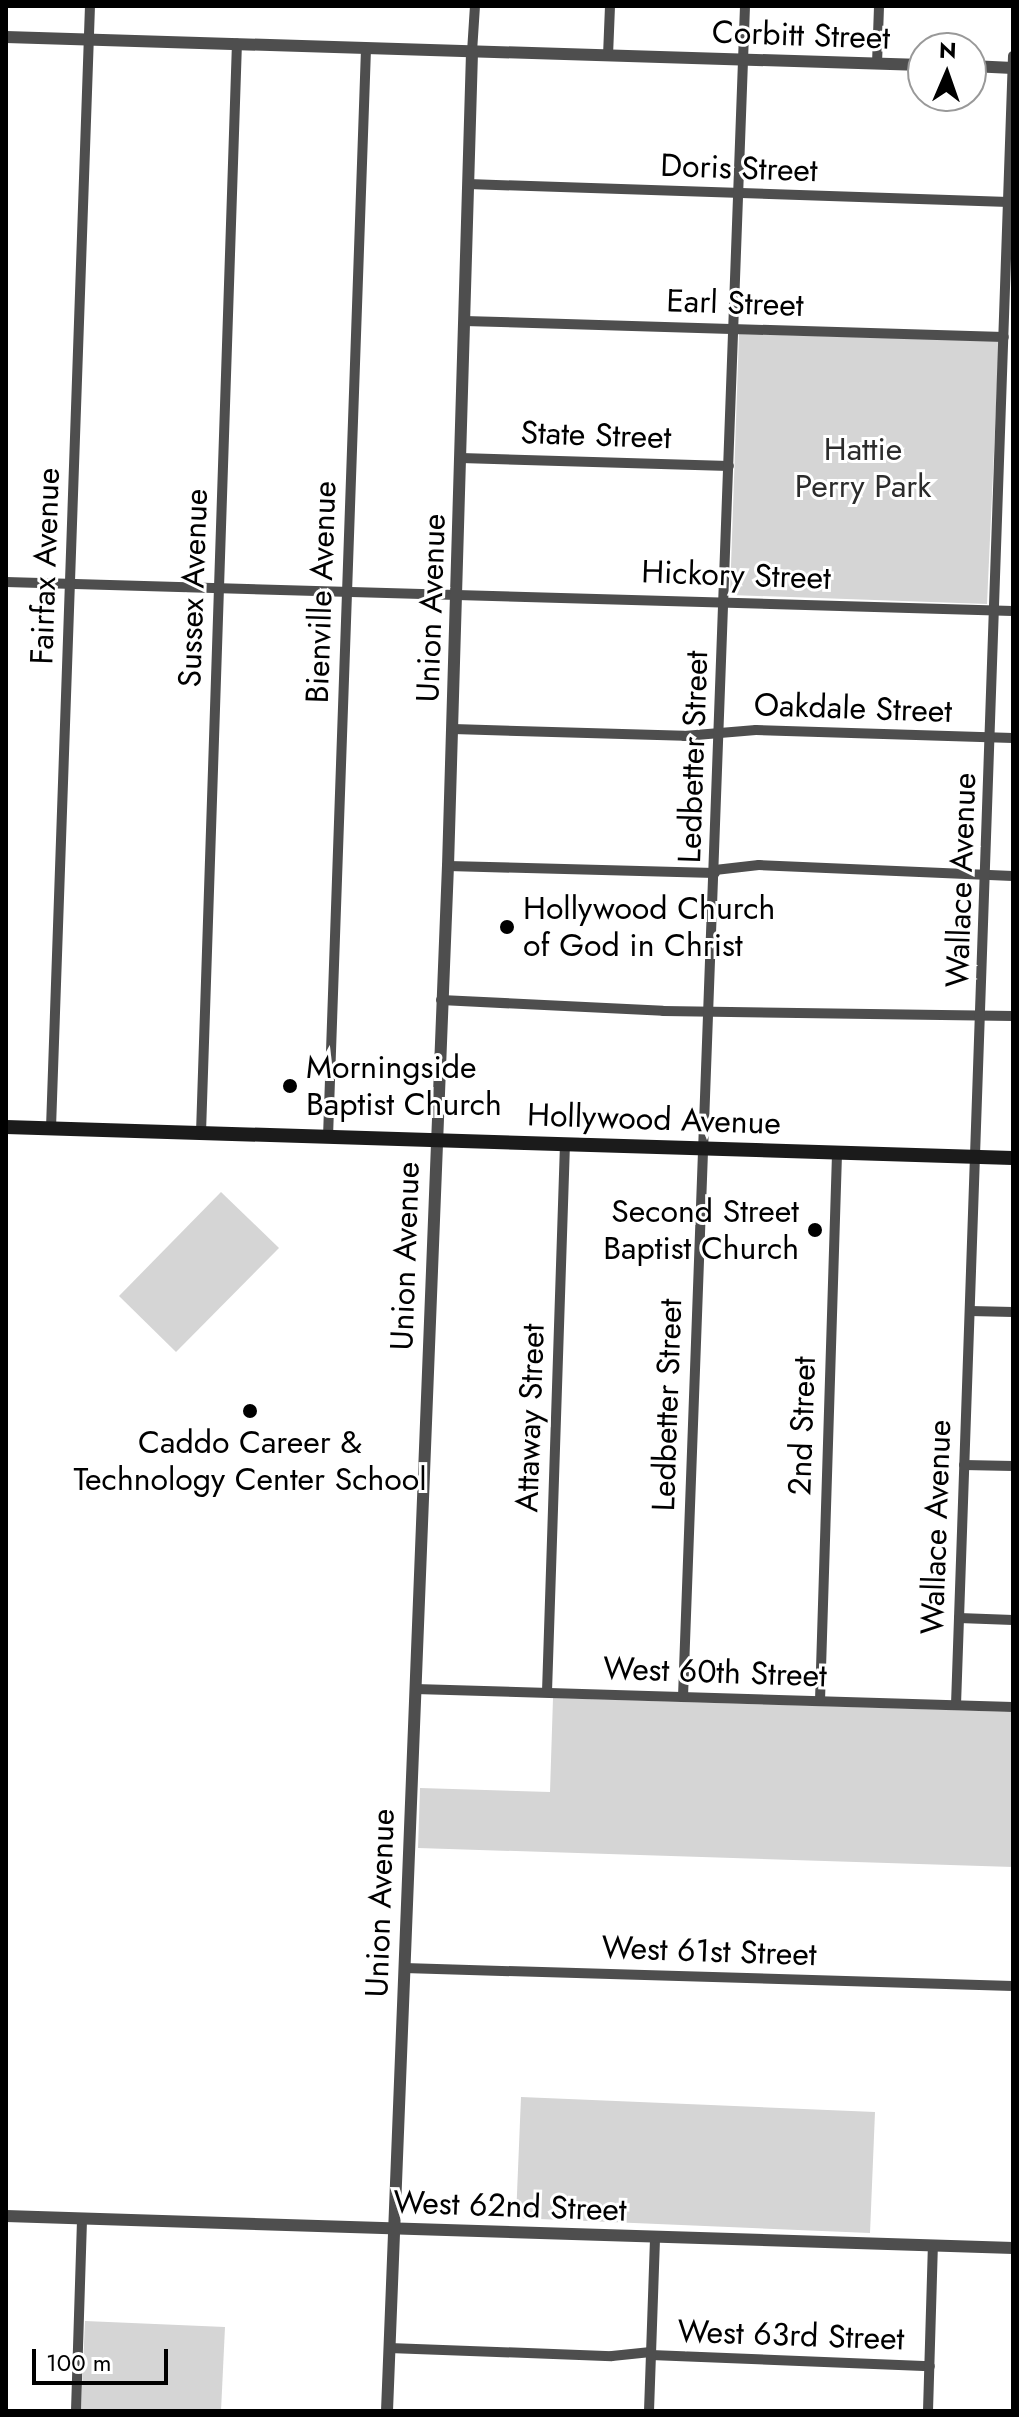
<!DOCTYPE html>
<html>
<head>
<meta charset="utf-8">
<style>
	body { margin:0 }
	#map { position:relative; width:1019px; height:2417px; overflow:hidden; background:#fff; font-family:Jost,sans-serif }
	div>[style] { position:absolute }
	.green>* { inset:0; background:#d5d5d5 }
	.minor>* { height:10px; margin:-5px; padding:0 5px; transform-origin:5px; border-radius:5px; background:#4e4e4e }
	.tertiary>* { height:12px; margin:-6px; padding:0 6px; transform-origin:6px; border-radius:6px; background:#4e4e4e }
	.secondary>* { height:14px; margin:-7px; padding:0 7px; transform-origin:7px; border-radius:7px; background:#1b1b1b }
	.dots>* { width:22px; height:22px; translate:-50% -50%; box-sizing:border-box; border:4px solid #fff; border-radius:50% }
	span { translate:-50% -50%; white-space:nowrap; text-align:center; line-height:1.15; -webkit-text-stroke:6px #fff; paint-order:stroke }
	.street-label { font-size:32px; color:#000 }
	.park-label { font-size:32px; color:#2c2c2c }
	.poi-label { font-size:32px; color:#000 }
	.left { translate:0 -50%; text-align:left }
	.right { translate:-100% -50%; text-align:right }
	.frame { position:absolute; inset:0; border:8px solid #000; pointer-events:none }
	.north { position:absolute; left:907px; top:32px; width:80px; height:80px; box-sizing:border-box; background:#fff; border:2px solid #999; border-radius:50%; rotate:2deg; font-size:22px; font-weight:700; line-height:32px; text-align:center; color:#000 }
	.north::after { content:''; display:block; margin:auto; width:28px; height:36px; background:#000; clip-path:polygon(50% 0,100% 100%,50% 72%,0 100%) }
	.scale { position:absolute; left:32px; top:2349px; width:136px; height:36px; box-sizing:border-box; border:4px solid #000; border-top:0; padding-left:10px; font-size:24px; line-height:28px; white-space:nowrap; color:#000; -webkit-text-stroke:6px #fff; paint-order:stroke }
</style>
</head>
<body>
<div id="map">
	<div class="green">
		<div style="clip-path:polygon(739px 334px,999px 341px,987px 604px,730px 595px)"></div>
		<div style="clip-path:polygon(221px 1192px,279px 1248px,176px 1352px,119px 1296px)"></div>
		<div style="clip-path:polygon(553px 1698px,1013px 1712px,1013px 1867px,418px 1848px,420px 1788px,550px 1792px)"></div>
		<div style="clip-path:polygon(521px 2097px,875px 2112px,870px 2233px,516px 2218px)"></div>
		<div style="clip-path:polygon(85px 2321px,225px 2327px,221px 2411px,81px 2411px)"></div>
	</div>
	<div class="minor">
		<div style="left:472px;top:52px;width:46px;rotate:-86.3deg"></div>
		<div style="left:608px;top:56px;width:50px;rotate:-87.7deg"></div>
		<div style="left:877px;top:64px;width:58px;rotate:-88deg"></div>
		<div style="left:468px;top:184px;width:541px;rotate:1.91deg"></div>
		<div style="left:464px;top:321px;width:540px;rotate:1.7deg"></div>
		<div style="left:461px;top:458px;width:268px;rotate:1.7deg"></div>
		<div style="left:6px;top:582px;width:1007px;rotate:1.65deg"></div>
		<div style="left:453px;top:729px;width:231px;rotate:1.7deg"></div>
		<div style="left:684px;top:736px;width:72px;rotate:-4.8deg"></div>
		<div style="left:756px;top:730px;width:257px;rotate:1.8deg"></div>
		<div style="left:448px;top:866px;width:267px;rotate:1.5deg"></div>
		<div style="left:715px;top:870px;width:44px;rotate:-6.5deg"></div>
		<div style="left:759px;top:865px;width:254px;rotate:2.5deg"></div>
		<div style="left:441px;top:1000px;width:222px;rotate:2.8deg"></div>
		<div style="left:663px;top:1011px;width:350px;rotate:0.8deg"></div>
		<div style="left:51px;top:1128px;width:1123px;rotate:-88.01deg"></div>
		<div style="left:201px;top:1133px;width:1090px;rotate:-88.11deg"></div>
		<div style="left:328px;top:1137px;width:1090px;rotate:-88deg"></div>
		<div style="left:970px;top:1311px;width:43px;rotate:1.3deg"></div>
		<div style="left:964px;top:1465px;width:49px;rotate:1.2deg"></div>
		<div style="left:959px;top:1618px;width:54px;rotate:2.1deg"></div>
		<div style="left:415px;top:1689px;width:598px;rotate:1.72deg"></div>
		<div style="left:547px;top:1692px;width:548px;rotate:-88.12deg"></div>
		<div style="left:683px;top:1697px;width:1692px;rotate:-87.9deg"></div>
		<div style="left:820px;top:1701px;width:548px;rotate:-88.22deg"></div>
		<div style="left:956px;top:1705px;width:1650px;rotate:-88.02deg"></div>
		<div style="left:404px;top:1968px;width:609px;rotate:1.69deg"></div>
		<div style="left:389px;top:2348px;width:223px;rotate:2.1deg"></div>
		<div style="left:612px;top:2356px;width:39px;rotate:-6deg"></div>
		<div style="left:651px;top:2355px;width:279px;rotate:2.3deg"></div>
		<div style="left:76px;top:2411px;width:192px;rotate:-88.2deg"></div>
		<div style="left:649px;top:2411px;width:174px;rotate:-88deg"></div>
		<div style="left:928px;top:2411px;width:166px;rotate:-88.3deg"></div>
	</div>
	<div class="tertiary">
		<div style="left:6px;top:37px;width:917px;rotate:1.75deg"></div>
		<div style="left:971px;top:66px;width:42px;rotate:2.7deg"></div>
		<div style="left:6px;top:2216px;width:1008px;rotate:1.82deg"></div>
		<div style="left:387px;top:2411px;width:1546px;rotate:-87.74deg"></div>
		<div style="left:448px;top:866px;width:814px;rotate:-88.31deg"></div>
	</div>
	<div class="secondary">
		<div style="left:6px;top:1127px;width:1007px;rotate:1.76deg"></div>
	</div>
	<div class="dots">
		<div style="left:507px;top:927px;background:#000"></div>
		<div style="left:290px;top:1086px;background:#000"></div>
		<div style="left:815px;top:1230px;background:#000"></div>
		<div style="left:250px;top:1411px;background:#000"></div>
	</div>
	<div class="street-label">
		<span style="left:801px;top:35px;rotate:2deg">Corbitt Street</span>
		<span style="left:739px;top:168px;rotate:2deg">Doris Street</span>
		<span style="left:735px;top:303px;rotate:2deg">Earl Street</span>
		<span style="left:596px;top:435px;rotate:2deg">State Street</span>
		<span style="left:45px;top:566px;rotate:-88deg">Fairfax Avenue</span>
		<span style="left:736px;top:575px;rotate:2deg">Hickory Street</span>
		<span style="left:193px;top:588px;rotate:-88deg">Sussex Avenue</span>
		<span style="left:321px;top:592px;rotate:-88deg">Bienville Avenue</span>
		<span style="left:431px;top:608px;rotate:-88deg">Union Avenue</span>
		<span style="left:853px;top:708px;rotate:2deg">Oakdale Street</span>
		<span style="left:693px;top:757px;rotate:-88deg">Ledbetter Street</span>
		<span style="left:961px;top:880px;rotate:-88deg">Wallace Avenue</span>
		<span style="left:654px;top:1119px;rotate:2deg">Hollywood Avenue</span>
		<span style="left:405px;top:1256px;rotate:-88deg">Union Avenue</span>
		<span style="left:667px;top:1405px;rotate:-88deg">Ledbetter Street</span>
		<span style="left:530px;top:1418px;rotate:-88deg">Attaway Street</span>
		<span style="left:802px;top:1426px;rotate:-88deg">2nd Street</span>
		<span style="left:936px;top:1527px;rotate:-88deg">Wallace Avenue</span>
		<span style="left:715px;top:1672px;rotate:2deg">West 60th Street</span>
		<span style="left:380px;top:1903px;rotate:-88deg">Union Avenue</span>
		<span style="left:709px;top:1951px;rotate:2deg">West 61st Street</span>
		<span style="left:510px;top:2206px;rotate:2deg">West 62nd Street</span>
		<span style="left:791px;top:2335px;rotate:2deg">West 63rd Street</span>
	</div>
	<div class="park-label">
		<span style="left:863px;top:468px">Hattie<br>Perry Park</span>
	</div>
	<div class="poi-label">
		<span class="left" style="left:523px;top:927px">Hollywood Church<br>of God in Christ</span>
		<span class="left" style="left:306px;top:1086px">Morningside<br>Baptist Church</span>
		<span class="right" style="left:799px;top:1230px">Second Street<br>Baptist Church</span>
		<span style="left:250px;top:1461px">Caddo Career &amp;<br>Technology Center School</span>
	</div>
	<div class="frame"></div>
	<div class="north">N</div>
	<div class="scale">100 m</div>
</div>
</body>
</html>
